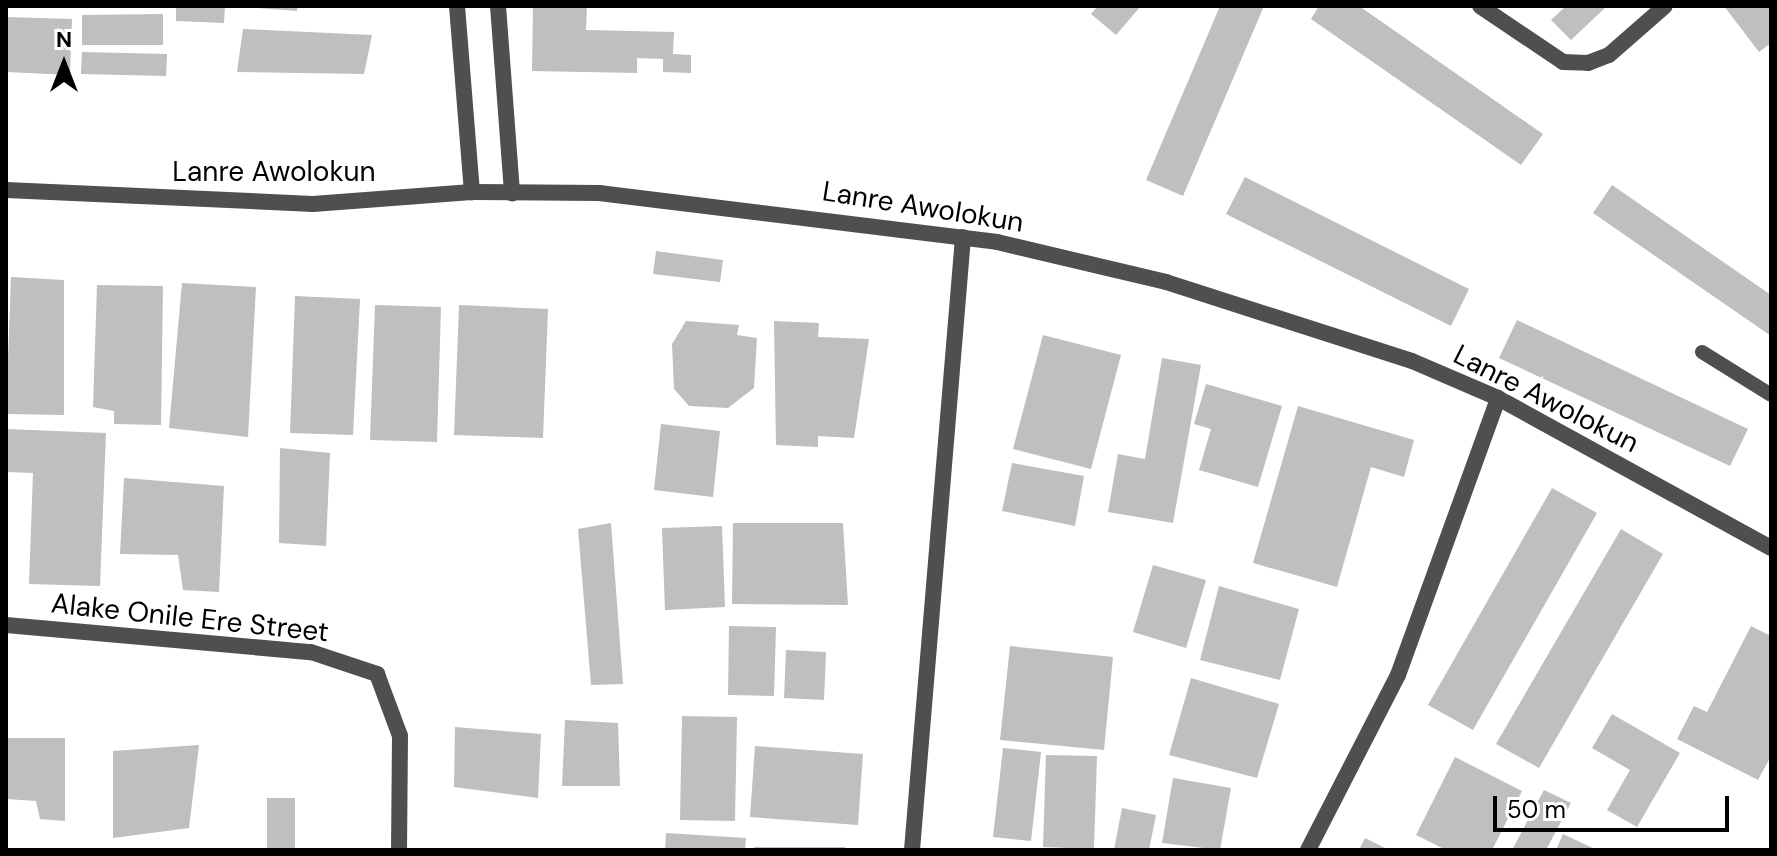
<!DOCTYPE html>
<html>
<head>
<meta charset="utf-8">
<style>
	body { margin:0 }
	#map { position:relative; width:1777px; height:856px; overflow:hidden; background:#fff; font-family:"DM Sans",sans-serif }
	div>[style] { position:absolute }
	.building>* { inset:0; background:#bfbfbf }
	.lane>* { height:14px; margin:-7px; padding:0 7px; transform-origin:7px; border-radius:7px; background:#4f4f4f }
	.street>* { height:16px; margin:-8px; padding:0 8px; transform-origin:8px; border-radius:8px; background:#4f4f4f }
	span { translate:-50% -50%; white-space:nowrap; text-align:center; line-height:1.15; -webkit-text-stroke:8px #fff; paint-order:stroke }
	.street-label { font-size:28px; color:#000 }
	.frame { position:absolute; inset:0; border:8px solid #000; pointer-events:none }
	.north { position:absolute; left:24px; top:24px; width:80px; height:80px; -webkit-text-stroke:6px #fff; paint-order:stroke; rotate:0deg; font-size:22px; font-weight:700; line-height:32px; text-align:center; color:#000 }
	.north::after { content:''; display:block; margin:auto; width:28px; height:36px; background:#000; clip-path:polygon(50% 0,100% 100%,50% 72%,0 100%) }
	.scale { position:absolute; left:1493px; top:796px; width:236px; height:36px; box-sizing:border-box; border:4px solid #000; border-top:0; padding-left:10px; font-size:24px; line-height:28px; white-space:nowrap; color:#000; -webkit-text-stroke:6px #fff; paint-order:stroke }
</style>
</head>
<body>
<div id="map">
	<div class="building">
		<div style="clip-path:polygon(176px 6px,225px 6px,224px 23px,176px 21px)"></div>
		<div style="clip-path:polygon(230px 6px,297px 6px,297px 11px)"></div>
		<div style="clip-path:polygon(533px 6px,587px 6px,586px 30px,674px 32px,673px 54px,691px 55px,691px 73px,663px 72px,663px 59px,637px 58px,637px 73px,532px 71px)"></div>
		<div style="clip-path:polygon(1098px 6px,1141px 6px,1116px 35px,1091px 14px)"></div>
		<div style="clip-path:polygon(1220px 6px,1264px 6px,1183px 196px,1146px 180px)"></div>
		<div style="clip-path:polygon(1319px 6px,1359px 6px,1543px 134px,1521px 165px,1311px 19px)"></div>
		<div style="clip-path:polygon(1566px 6px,1607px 6px,1571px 40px,1551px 20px)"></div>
		<div style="clip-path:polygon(1724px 6px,1771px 6px,1771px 43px,1759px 52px)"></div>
		<div style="clip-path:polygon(163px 14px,163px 45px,82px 45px,82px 15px)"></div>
		<div style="clip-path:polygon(6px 17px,72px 19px,70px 75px,6px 72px)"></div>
		<div style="clip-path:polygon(243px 29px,372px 35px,364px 74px,237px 72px)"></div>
		<div style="clip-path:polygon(82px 52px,167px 54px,166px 76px,81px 74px)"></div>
		<div style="clip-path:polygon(1245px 177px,1469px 289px,1451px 326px,1226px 214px)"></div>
		<div style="clip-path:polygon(1612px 185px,1771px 295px,1771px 336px,1593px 213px)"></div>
		<div style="clip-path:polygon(656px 251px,723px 260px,720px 282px,653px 274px)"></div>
		<div style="clip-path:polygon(11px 277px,64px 280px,64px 415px,6px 414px)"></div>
		<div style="clip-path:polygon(182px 283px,256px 287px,248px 437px,169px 428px)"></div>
		<div style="clip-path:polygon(97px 285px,163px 286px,161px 425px,114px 424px,114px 411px,93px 407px)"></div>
		<div style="clip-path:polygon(295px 296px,360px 299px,353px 435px,290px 433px)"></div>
		<div style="clip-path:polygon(375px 305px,441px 307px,437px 442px,370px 440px)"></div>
		<div style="clip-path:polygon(459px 305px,548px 309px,543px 438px,454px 435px)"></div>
		<div style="clip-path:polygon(1517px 320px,1748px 429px,1730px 466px,1499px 358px)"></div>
		<div style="clip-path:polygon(686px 321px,739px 325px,737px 335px,757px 338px,754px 388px,728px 408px,689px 406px,674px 389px,672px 344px)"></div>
		<div style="clip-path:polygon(774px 321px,819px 323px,818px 337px,869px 339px,854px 438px,818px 436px,818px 447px,776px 445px)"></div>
		<div style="clip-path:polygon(1043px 335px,1121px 355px,1091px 469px,1013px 449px)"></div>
		<div style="clip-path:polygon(1162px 358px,1201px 365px,1173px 523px,1108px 512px,1118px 454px,1145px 459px)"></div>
		<div style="clip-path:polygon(1206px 384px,1282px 406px,1258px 487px,1199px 470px,1211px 429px,1194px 424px)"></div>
		<div style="clip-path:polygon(1298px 406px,1414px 440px,1404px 477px,1371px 467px,1337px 587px,1253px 563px)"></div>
		<div style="clip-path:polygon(661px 424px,720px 431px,713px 497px,654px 490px)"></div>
		<div style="clip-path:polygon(6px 429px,106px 433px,100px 586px,29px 584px,33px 473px,6px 472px)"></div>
		<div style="clip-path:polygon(280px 448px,330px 453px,326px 546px,279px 543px)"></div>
		<div style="clip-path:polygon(1012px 463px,1084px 476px,1075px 526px,1002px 511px)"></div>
		<div style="clip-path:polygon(124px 478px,224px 486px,219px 592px,183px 590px,178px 555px,120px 554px)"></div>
		<div style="clip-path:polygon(1552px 488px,1597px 513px,1473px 730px,1428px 705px)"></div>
		<div style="clip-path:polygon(611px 523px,623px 684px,591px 685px,578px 529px)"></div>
		<div style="clip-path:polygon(733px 523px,843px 523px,848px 605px,732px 604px)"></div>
		<div style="clip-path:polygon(722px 526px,725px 607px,665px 610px,662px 528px)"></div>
		<div style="clip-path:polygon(1621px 529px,1663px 554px,1539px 768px,1496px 744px)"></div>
		<div style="clip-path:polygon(1153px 565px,1206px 580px,1186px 648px,1133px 632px)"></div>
		<div style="clip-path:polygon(1219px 586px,1299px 609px,1280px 680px,1200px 660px)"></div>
		<div style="clip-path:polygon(729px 626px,776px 627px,774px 696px,728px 695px)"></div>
		<div style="clip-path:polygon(1751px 626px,1771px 636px,1771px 756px,1758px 780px,1677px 739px,1694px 706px,1707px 712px)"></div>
		<div style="clip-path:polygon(1010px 646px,1113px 657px,1104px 750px,1000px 740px)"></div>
		<div style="clip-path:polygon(786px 650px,826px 652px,824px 700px,784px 698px)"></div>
		<div style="clip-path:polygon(1191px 678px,1279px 704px,1257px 778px,1169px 755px)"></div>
		<div style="clip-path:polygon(1612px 714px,1680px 753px,1637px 827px,1607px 810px,1630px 770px,1592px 748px)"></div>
		<div style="clip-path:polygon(682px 716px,737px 717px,735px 821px,680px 820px)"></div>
		<div style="clip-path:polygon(565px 720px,618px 723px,620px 786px,562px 786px)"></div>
		<div style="clip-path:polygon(455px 727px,541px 734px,538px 798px,454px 787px)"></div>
		<div style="clip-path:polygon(6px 738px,65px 738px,65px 821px,40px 819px,36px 801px,6px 799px)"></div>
		<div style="clip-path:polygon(199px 745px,189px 828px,113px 838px,113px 751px)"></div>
		<div style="clip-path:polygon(755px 746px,863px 754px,858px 825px,750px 817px)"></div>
		<div style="clip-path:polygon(1003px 748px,1041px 752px,1031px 841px,993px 837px)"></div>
		<div style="clip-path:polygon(1046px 755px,1097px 756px,1094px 849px,1043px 847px)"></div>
		<div style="clip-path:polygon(1455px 757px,1522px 791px,1492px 850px,1446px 850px,1416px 835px)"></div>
		<div style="clip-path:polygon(1173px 778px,1231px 788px,1220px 850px,1162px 843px)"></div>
		<div style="clip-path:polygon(1544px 790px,1571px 803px,1546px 850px,1512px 850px)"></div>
		<div style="clip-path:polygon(267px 798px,295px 798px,295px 850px,267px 850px)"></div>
		<div style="clip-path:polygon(1122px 808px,1156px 815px,1149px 850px,1114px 850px)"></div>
		<div style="clip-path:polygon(666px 833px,746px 838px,745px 850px,665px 850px)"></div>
		<div style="clip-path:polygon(1563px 834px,1597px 850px,1556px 850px)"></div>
		<div style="clip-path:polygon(1365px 838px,1389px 850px,1359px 850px)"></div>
		<div style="clip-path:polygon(754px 847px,845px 847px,845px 850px,754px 850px)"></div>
	</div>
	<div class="lane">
		<div style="left:1702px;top:352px;width:81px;rotate:31.9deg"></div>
	</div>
	<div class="street">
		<div style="left:457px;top:6px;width:187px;rotate:85.4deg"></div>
		<div style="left:498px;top:6px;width:188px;rotate:85.7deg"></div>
		<div style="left:1480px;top:6px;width:100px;rotate:34deg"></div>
		<div style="left:1563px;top:62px;width:25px;rotate:2deg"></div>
		<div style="left:1588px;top:63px;width:22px;rotate:-21deg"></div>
		<div style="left:1609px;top:55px;width:74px;rotate:-41.2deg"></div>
		<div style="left:6px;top:190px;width:307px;rotate:2.6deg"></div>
		<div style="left:313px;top:204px;width:159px;rotate:-4.3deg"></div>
		<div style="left:472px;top:192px;width:127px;rotate:0.5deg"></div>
		<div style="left:599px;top:193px;width:401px;rotate:7deg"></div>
		<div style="left:997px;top:242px;width:174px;rotate:13.3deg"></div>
		<div style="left:1166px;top:282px;width:258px;rotate:17.8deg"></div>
		<div style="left:1412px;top:361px;width:94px;rotate:23.3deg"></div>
		<div style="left:1498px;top:398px;width:311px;rotate:28.8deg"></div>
		<div style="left:6px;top:625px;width:306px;rotate:5.1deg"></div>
		<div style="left:311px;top:652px;width:70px;rotate:18.4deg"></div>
		<div style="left:377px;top:674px;width:66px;rotate:69.6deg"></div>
		<div style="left:400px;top:736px;width:114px;rotate:90.5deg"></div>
		<div style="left:912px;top:850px;width:615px;rotate:-85.24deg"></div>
		<div style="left:1308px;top:850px;width:197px;rotate:-62.8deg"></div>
		<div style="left:1398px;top:675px;width:294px;rotate:-70.1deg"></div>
	</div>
	<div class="street-label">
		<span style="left:274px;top:172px">Lanre Awolokun</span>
		<span style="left:923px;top:207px;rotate:9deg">Lanre Awolokun</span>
		<span style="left:1546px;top:399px;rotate:27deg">Lanre Awolokun</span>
		<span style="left:190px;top:618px;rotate:6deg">Alake Onile Ere Street</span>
	</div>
	<div class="frame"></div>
	<div class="north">N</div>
	<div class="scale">50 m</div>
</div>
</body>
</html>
